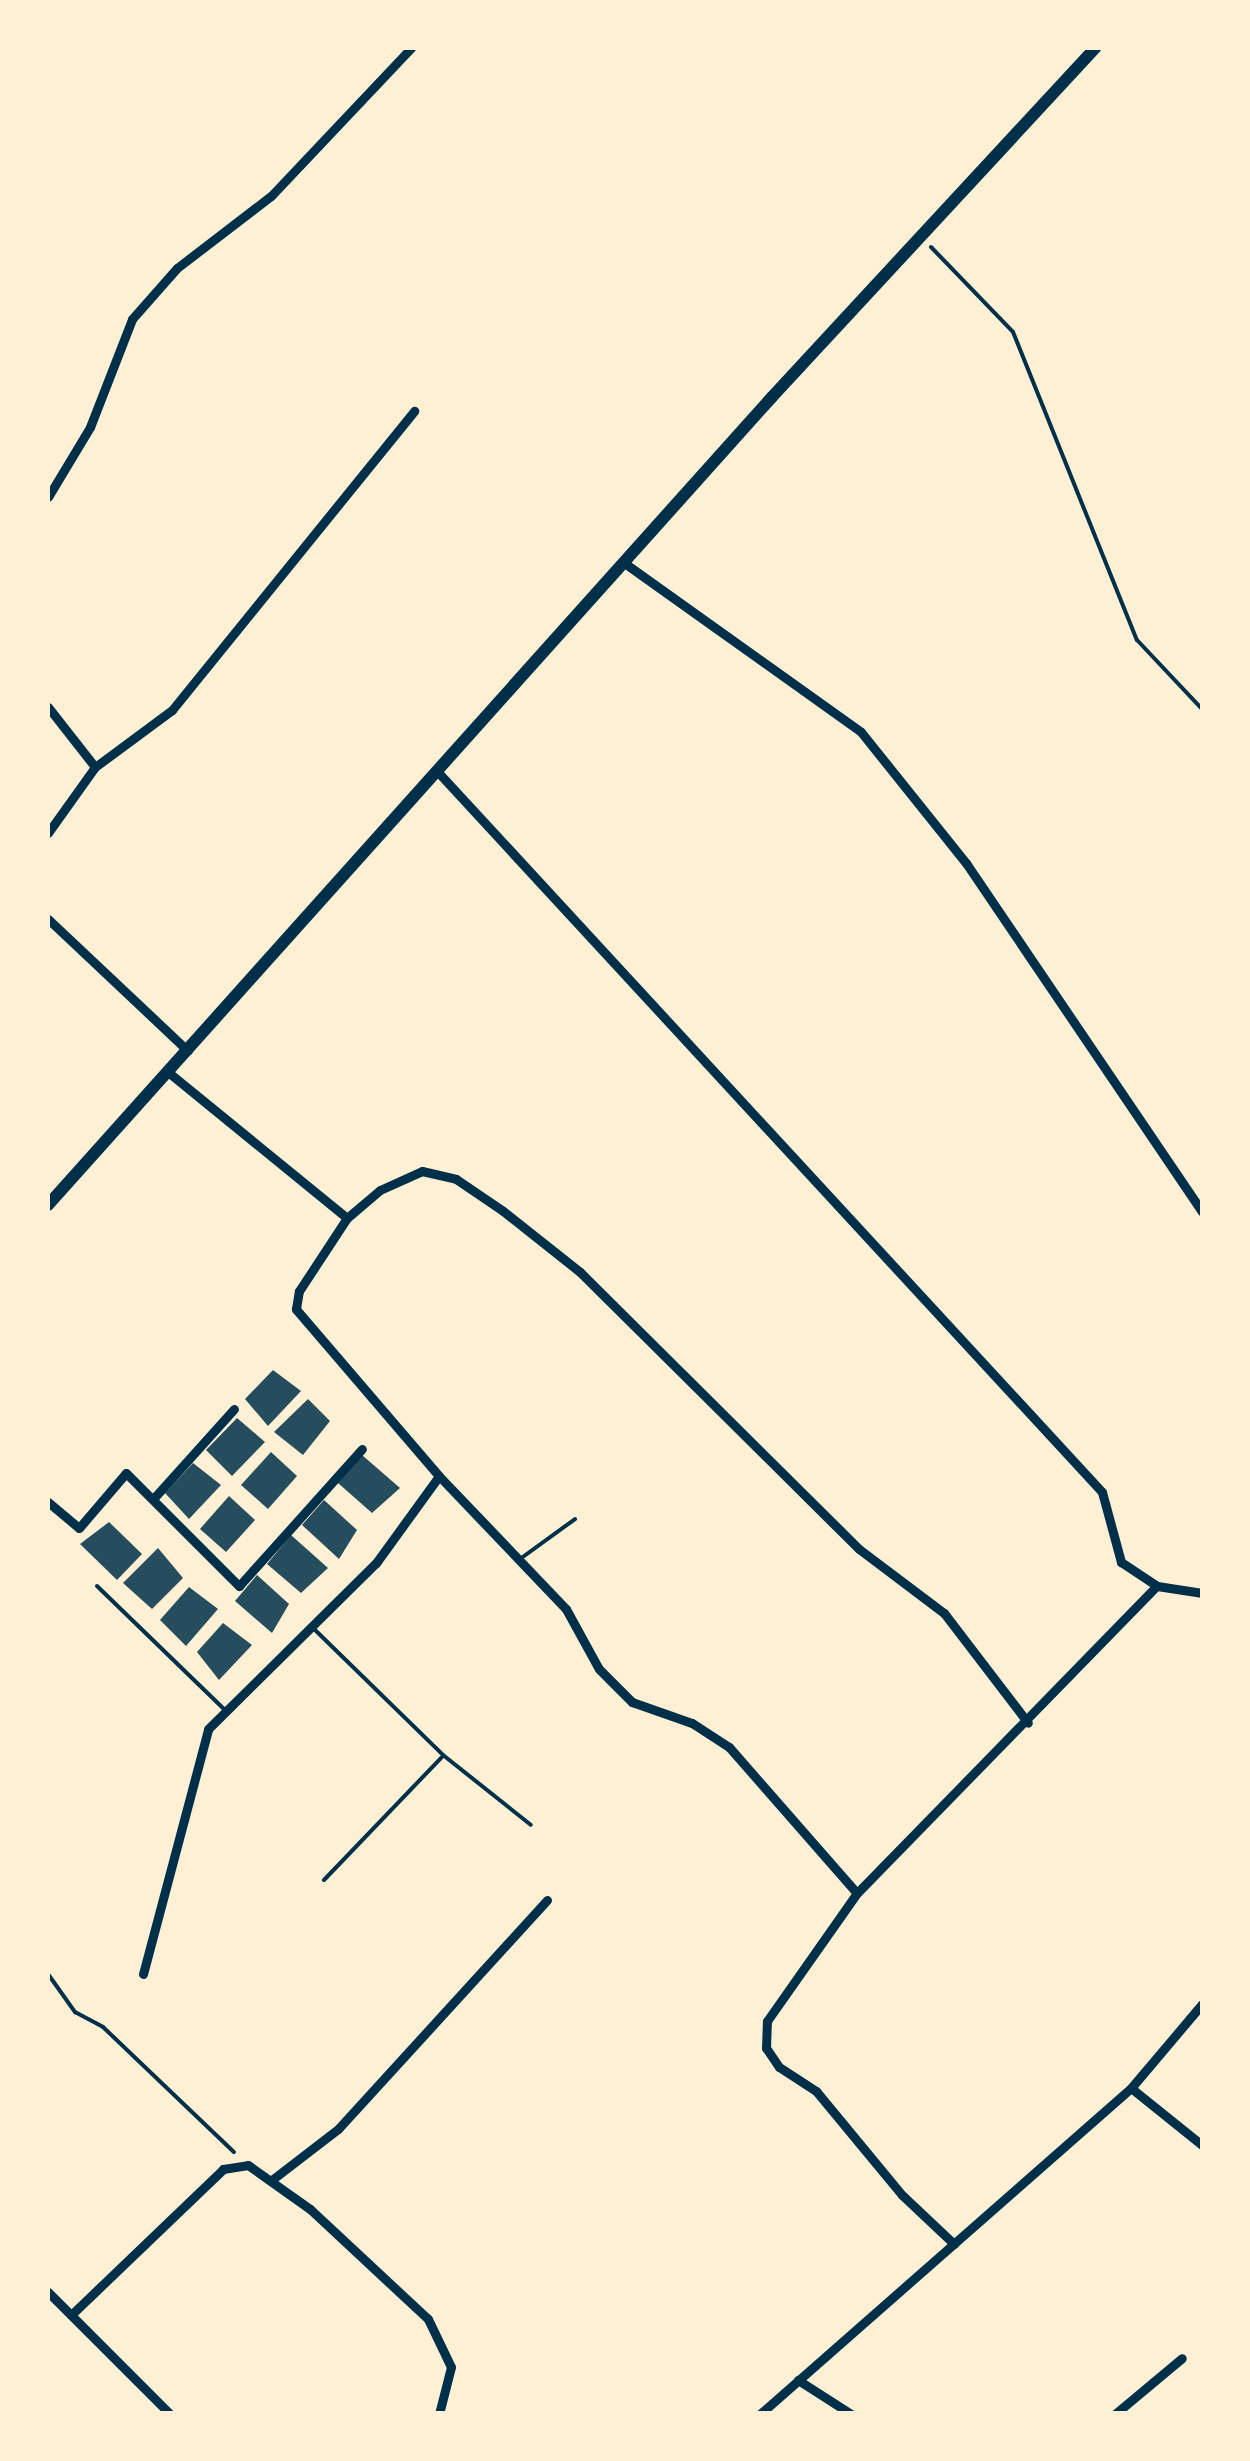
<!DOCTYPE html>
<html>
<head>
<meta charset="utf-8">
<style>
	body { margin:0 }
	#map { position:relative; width:1250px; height:2461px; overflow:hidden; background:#fdf0d5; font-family:"Zilla Slab",serif }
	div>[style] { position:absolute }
	.building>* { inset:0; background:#264d5e }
	.path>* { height:4px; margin:-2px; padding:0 2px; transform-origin:2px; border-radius:2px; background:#003049 }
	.service>* { height:4px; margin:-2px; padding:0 2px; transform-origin:2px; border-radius:2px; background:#003049 }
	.minor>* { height:9px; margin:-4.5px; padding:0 4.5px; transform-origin:4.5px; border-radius:4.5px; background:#003049 }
	.secondary>* { height:12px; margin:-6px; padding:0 6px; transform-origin:6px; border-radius:6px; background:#003049 }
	span { translate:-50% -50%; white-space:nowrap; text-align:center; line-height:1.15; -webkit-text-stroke:8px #fdf0d5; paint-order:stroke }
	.frame { position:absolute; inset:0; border:50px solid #fdf0d5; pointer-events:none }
</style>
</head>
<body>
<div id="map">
	<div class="building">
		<div style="clip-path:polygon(273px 1370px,301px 1391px,268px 1426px,245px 1399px)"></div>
		<div style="clip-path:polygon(308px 1399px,330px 1421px,303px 1455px,274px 1432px)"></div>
		<div style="clip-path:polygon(237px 1418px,265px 1442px,232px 1476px,206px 1450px)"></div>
		<div style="clip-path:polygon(271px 1452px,297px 1476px,268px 1509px,241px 1485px)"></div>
		<div style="clip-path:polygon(362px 1455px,400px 1488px,372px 1513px,338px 1483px)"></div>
		<div style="clip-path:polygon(193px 1463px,221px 1485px,189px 1519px,165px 1493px)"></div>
		<div style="clip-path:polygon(229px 1496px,255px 1520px,226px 1552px,200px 1529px)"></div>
		<div style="clip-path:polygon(324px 1500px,357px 1530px,339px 1559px,302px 1525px)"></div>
		<div style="clip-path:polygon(109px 1522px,142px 1554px,117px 1580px,80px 1544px)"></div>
		<div style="clip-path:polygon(291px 1535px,328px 1568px,301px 1593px,267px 1564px)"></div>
		<div style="clip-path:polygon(158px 1548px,183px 1578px,152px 1609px,123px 1583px)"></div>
		<div style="clip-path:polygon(257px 1575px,289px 1604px,272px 1633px,235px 1601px)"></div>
		<div style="clip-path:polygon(189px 1587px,218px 1609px,186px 1646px,160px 1620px)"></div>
		<div style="clip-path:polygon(223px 1623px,252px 1645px,219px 1680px,197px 1652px)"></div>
	</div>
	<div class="path">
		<div style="left:931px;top:247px;width:118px;rotate:46deg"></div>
		<div style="left:1013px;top:332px;width:332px;rotate:68.1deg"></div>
		<div style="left:1137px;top:640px;width:95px;rotate:46.7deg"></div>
		<div style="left:48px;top:1974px;width:47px;rotate:54.6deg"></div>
		<div style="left:75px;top:2012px;width:32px;rotate:28deg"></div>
		<div style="left:103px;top:2027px;width:181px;rotate:43.7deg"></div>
	</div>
	<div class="service">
		<div style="left:520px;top:1559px;width:68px;rotate:-36deg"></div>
		<div style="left:97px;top:1586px;width:180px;rotate:44.1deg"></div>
		<div style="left:312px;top:1627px;width:183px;rotate:44.3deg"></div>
		<div style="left:443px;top:1755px;width:112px;rotate:38.5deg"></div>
		<div style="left:324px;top:1880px;width:170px;rotate:-46.2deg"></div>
	</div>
	<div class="minor">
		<div style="left:48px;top:497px;width:82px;rotate:-59deg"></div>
		<div style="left:90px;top:427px;width:116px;rotate:-68.7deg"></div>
		<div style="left:132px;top:319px;width:68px;rotate:-48.6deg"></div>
		<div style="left:177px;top:268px;width:118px;rotate:-37.5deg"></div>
		<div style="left:271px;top:196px;width:204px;rotate:-46.6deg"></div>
		<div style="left:623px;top:562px;width:292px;rotate:35.5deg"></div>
		<div style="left:861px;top:732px;width:168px;rotate:51.3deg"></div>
		<div style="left:966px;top:863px;width:421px;rotate:55.9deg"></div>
		<div style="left:48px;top:707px;width:76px;rotate:51.9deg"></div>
		<div style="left:95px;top:767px;width:81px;rotate:125.5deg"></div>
		<div style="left:95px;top:767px;width:96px;rotate:-36.5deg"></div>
		<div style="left:172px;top:710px;width:385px;rotate:-51deg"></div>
		<div style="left:436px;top:770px;width:982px;rotate:47.31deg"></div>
		<div style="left:1102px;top:1492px;width:73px;rotate:74.8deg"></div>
		<div style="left:1121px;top:1562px;width:43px;rotate:33.7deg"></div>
		<div style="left:1157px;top:1586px;width:46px;rotate:8.8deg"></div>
		<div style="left:48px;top:919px;width:192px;rotate:43.3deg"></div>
		<div style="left:347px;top:1218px;width:43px;rotate:-40.3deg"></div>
		<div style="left:380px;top:1190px;width:46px;rotate:-24.3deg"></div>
		<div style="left:422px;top:1171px;width:35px;rotate:13deg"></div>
		<div style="left:456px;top:1179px;width:57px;rotate:34.2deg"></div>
		<div style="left:503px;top:1211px;width:98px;rotate:38.4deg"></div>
		<div style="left:580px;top:1272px;width:393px;rotate:44.8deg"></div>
		<div style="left:859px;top:1549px;width:106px;rotate:37deg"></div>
		<div style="left:944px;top:1613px;width:138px;rotate:52.6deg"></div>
		<div style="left:439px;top:1476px;width:184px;rotate:46.3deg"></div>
		<div style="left:566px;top:1609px;width:68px;rotate:61.2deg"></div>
		<div style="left:599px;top:1669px;width:47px;rotate:45deg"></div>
		<div style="left:632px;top:1702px;width:64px;rotate:19.3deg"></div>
		<div style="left:692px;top:1723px;width:44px;rotate:33deg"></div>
		<div style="left:729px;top:1747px;width:194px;rotate:48.8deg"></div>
		<div style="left:153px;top:1499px;width:121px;rotate:-48deg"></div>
		<div style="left:48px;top:1502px;width:40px;rotate:40deg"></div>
		<div style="left:79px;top:1528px;width:72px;rotate:-49.5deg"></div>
		<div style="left:126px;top:1473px;width:160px;rotate:45deg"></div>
		<div style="left:239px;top:1586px;width:184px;rotate:-48.1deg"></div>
		<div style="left:143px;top:1974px;width:253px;rotate:-75.1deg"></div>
		<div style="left:208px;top:1729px;width:236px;rotate:-44.7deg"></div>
		<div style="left:376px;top:1563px;width:107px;rotate:-54.1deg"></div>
		<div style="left:439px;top:1476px;width:220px;rotate:-130.6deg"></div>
		<div style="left:296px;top:1309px;width:18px;rotate:-81deg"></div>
		<div style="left:299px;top:1291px;width:87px;rotate:-56.7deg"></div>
		<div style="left:347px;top:1218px;width:231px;rotate:-140.8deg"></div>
		<div style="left:1131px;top:2088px;width:91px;rotate:38.8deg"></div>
		<div style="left:273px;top:2179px;width:82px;rotate:-37.6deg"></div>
		<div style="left:338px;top:2129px;width:310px;rotate:-47.6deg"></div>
		<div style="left:954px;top:2244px;width:71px;rotate:-136.7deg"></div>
		<div style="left:902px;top:2195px;width:135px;rotate:-129.6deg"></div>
		<div style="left:816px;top:2091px;width:44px;rotate:-147deg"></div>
		<div style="left:779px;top:2067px;width:23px;rotate:-124deg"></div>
		<div style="left:766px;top:2048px;width:27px;rotate:-88deg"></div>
		<div style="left:767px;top:2021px;width:156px;rotate:-54.9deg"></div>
		<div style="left:857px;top:1893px;width:429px;rotate:-45.7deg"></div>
		<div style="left:48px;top:2292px;width:173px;rotate:45deg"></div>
		<div style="left:71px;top:2315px;width:211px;rotate:-43.8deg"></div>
		<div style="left:223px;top:2169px;width:25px;rotate:-9deg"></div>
		<div style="left:248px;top:2165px;width:76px;rotate:35.4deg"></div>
		<div style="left:310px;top:2209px;width:161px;rotate:43deg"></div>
		<div style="left:428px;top:2319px;width:53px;rotate:64.4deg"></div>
		<div style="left:451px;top:2367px;width:49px;rotate:104.3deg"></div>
		<div style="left:798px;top:2380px;width:63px;rotate:32.7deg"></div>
		<div style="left:760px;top:2414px;width:494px;rotate:-41.3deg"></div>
		<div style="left:1131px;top:2088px;width:110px;rotate:-49.8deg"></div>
		<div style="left:1115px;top:2414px;width:87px;rotate:-39.9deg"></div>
	</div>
	<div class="secondary">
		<div style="left:48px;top:1205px;width:1085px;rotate:-48.14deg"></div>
		<div style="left:772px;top:397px;width:476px;rotate:-47.2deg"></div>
	</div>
	<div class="frame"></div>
</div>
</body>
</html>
